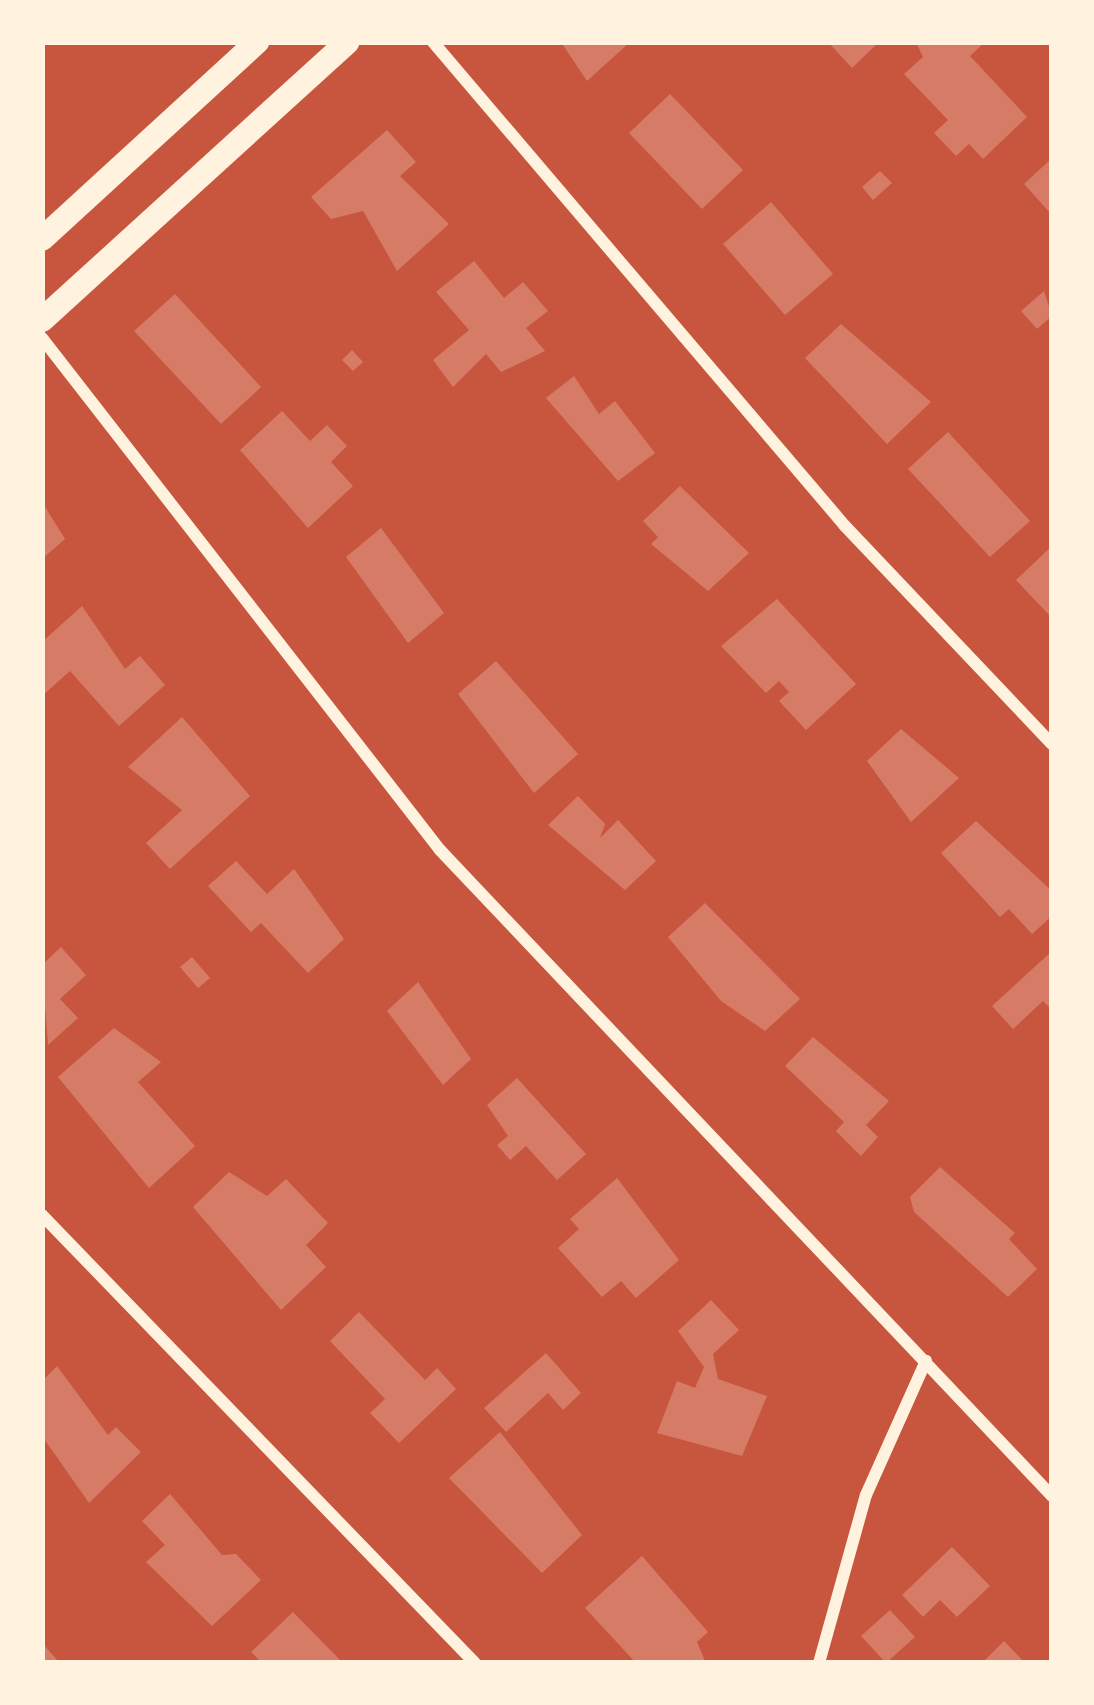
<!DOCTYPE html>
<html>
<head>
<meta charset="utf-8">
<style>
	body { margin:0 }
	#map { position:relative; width:1094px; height:1705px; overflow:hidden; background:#c8553d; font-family:Jost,sans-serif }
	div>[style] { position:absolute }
	.building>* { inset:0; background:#d67c66 }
	.minor>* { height:12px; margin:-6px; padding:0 6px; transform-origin:6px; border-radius:6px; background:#fff3e0 }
	.secondary>* { height:24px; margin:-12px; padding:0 12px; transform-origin:12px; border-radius:12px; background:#fff3e0 }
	span { translate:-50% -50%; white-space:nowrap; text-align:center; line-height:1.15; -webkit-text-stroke:10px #fff3e0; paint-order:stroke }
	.frame { position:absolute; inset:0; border:45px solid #fff3e0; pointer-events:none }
</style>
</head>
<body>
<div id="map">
	<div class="building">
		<div style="clip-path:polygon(561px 42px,630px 42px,587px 81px)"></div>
		<div style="clip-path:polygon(828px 42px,879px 42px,852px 68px)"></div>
		<div style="clip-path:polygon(916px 42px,985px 42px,970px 56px,1027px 117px,983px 159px,969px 144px,956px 156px,934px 133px,948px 120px,904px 74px,923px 57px)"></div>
		<div style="clip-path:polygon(670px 94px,743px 170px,702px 209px,629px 133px)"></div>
		<div style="clip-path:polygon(387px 130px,416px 162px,400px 176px,449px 224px,397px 271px,363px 211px,331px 219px,311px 197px)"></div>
		<div style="clip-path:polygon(1052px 158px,1052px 215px,1024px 184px)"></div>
		<div style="clip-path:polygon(880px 171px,892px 183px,873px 200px,862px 187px)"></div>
		<div style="clip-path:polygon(771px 202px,833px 274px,785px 315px,723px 244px)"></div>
		<div style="clip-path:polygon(474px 261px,504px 298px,523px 282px,548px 311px,526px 328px,545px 351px,501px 372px,486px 354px,453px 387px,433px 360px,469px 330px,436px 292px)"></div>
		<div style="clip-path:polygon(1044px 291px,1052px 316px,1037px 329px,1021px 311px)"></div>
		<div style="clip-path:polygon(175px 294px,261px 387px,221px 424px,134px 331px)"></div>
		<div style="clip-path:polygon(841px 324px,931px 402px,887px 444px,805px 358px)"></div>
		<div style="clip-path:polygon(352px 350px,363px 362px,353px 371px,342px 360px)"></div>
		<div style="clip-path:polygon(574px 376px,599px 414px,615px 401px,655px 453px,618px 481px,546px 398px)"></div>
		<div style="clip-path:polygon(282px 411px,310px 441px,327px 425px,347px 446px,331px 462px,353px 486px,308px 528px,240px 450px)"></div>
		<div style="clip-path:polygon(948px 432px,1030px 521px,990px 557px,908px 469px)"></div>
		<div style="clip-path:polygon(680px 486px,749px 553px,708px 591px,651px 544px,658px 537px,643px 521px)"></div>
		<div style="clip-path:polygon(42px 502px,65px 539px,42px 559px)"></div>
		<div style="clip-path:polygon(381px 528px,444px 613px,408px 643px,346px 557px)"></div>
		<div style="clip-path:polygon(1052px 546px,1052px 618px,1016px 580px)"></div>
		<div style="clip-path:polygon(777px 599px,856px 684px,806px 730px,779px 701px,789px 692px,779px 681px,766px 693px,721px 646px)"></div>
		<div style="clip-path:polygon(82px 606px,125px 669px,140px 656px,165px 685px,119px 726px,70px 671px,42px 696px,42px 642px)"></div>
		<div style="clip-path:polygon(496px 661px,578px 754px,534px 793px,458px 694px)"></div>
		<div style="clip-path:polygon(182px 717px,250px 796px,170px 869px,146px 843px,182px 810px,128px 767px)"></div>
		<div style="clip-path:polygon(901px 729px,959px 778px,911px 822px,867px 761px)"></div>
		<div style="clip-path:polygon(578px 796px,605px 824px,600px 838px,618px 820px,656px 861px,625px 890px,548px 825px)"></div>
		<div style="clip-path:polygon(976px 821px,1052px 891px,1052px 916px,1032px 934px,1009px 909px,1000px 917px,941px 853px)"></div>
		<div style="clip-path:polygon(236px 861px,267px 894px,294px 869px,344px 939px,308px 973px,261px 923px,251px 932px,208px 886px)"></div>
		<div style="clip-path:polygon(705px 903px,800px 999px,765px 1031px,721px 1001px,668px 937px)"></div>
		<div style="clip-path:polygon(61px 947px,86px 975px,60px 999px,78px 1018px,48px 1045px,42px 965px)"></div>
		<div style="clip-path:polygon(1052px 951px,1052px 1010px,1043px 1001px,1013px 1029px,992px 1006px)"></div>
		<div style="clip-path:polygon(192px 957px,210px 978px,198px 988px,180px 967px)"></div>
		<div style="clip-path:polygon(418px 982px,471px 1059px,443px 1085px,387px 1011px)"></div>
		<div style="clip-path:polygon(114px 1028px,161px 1062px,138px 1082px,195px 1146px,149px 1188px,58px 1077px)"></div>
		<div style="clip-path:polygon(813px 1037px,889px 1101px,866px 1125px,878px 1137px,861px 1156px,836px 1131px,844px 1122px,785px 1066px)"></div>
		<div style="clip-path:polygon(517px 1078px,586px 1154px,557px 1180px,526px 1146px,510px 1160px,497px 1145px,508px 1136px,487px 1105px)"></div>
		<div style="clip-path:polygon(940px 1167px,1015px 1233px,1009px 1239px,1037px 1269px,1008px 1297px,914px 1212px,910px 1197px)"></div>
		<div style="clip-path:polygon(229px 1172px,267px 1196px,286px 1179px,328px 1223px,306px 1245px,326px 1267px,281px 1310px,193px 1207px)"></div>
		<div style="clip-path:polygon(617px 1178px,679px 1260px,636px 1298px,621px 1281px,602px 1297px,558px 1248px,579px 1229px,570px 1219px)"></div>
		<div style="clip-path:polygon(711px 1300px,739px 1330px,713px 1354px,718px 1379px,767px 1396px,742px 1456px,657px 1433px,677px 1381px,695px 1388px,704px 1367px,678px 1331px)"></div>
		<div style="clip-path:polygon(359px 1312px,425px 1380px,437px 1368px,456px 1389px,399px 1443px,370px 1413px,385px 1399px,330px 1341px)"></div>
		<div style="clip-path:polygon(546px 1353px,581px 1393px,563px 1410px,548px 1393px,506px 1432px,484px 1408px)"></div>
		<div style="clip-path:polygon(57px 1366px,108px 1435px,116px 1427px,141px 1452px,89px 1503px,42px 1436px,42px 1381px)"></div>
		<div style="clip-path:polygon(500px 1432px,582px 1535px,542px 1573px,449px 1478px)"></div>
		<div style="clip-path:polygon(170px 1494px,222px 1555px,236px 1554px,261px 1580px,212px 1626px,146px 1562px,165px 1545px,142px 1521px)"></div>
		<div style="clip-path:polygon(952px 1547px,990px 1586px,957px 1617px,940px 1600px,923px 1617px,902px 1595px)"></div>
		<div style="clip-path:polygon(642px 1556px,708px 1632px,697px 1642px,706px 1663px,636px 1663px,585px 1608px)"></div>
		<div style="clip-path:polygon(890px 1610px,915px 1637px,886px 1663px,861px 1636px)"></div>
		<div style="clip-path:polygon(293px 1612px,343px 1663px,262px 1663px,251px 1652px)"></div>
		<div style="clip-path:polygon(1004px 1641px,1025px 1663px,982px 1663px)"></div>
		<div style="clip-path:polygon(42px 1643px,60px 1663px,42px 1663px)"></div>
	</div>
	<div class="minor">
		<div style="left:433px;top:42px;width:636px;rotate:49.59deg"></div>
		<div style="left:845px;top:526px;width:301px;rotate:46.5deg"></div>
		<div style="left:42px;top:338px;width:648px;rotate:52.14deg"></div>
		<div style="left:440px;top:850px;width:890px;rotate:46.55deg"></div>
		<div style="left:42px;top:1215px;width:623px;rotate:45.98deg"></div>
		<div style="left:819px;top:1663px;width:174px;rotate:-74.4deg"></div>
		<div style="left:866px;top:1495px;width:147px;rotate:-65.9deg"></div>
	</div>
	<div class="secondary">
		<div style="left:42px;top:239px;width:292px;rotate:-42.5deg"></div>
		<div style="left:42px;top:320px;width:413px;rotate:-42.3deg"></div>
	</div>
	<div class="frame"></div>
</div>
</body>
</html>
